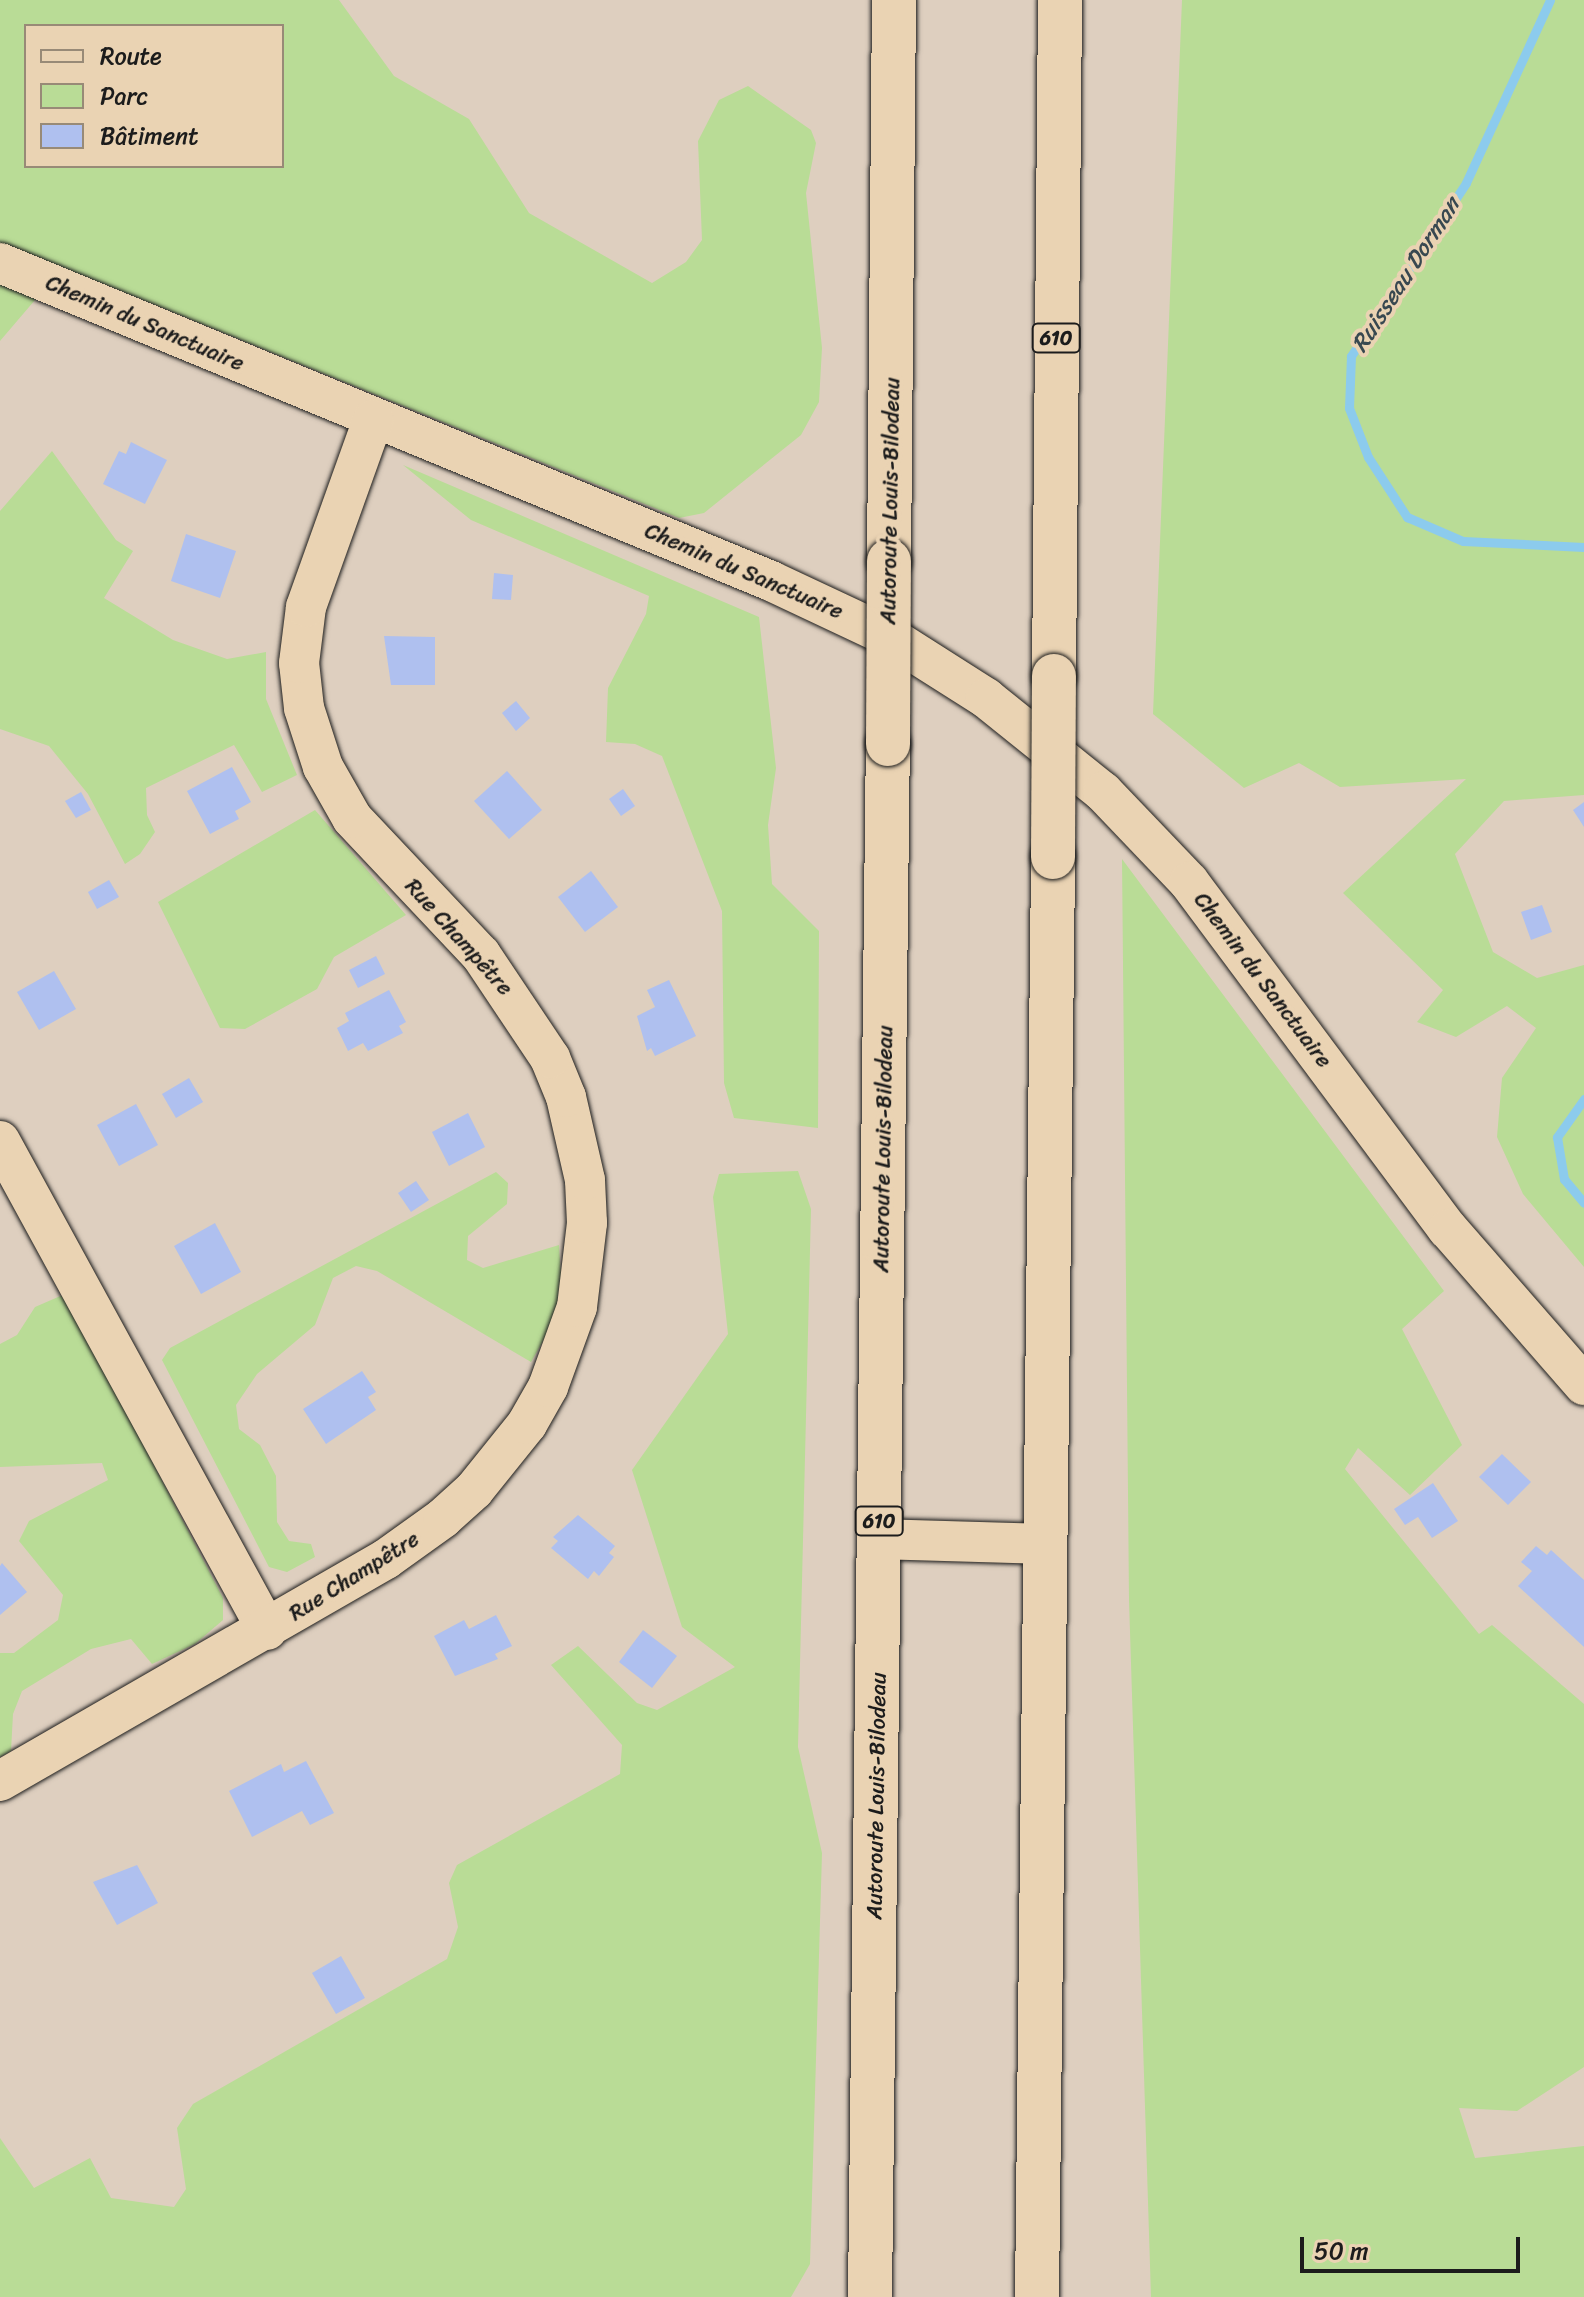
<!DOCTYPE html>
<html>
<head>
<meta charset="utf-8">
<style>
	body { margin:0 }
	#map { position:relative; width:1584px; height:2297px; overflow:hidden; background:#decfbf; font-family:Sriracha,sans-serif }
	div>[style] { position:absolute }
	.green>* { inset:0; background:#b9dc96 }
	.stream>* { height:9px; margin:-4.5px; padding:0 4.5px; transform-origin:4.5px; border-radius:4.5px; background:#8ccbed }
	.building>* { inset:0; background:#afc0ef }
	.roads { filter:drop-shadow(0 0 2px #1c1c1c) drop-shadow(0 0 2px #1c1c1c) }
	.minor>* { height:40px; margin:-20px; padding:0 20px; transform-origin:20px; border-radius:20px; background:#ead3b3 }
	.highway>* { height:44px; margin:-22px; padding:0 22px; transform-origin:22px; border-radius:22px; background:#ead3b3 }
	.bridges { filter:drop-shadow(0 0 2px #1c1c1c) drop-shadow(0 0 2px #1c1c1c) }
	.highway-bridge>* { height:44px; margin:-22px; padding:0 22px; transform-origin:22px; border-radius:22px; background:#ead3b3 }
	span { translate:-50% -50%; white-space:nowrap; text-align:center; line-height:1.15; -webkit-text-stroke:8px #ead3b3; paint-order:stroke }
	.shield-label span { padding:2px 6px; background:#ead3b3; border:2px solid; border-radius:6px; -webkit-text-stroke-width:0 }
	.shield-label { font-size:20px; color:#1c1c1c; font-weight:700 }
	.street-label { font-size:22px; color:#1c1c1c }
	.water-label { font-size:24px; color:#384850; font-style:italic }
	.legend { position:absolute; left:24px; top:24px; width:260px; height:144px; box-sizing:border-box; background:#ead3b3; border:2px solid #988a77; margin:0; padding:10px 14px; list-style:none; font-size:24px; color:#1c1c1c }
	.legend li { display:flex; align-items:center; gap:16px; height:40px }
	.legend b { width:40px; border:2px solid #988a77 }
	.scale { position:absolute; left:1300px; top:2237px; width:220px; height:36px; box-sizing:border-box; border:4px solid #1c1c1c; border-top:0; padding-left:10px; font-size:24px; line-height:28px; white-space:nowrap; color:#1c1c1c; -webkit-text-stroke:6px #ead3b3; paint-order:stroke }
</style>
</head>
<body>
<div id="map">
	<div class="green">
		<div style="clip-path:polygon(evenodd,0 0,339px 0,394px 76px,469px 119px,529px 213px,652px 283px,686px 262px,702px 240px,698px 141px,719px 100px,748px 86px,811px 130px,816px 143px,806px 193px,822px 348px,819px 402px,801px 435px,704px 513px,679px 518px,52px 263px,35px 300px,0 341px,0 0,26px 26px,282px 26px,282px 166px,26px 166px,26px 26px)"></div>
		<div style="clip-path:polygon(1182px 0,1584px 0,1584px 795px,1504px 801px,1455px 854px,1493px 952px,1537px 978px,1584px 965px,1584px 1267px,1523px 1194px,1497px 1137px,1502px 1078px,1536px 1028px,1507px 1006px,1456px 1037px,1417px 1022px,1443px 990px,1343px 893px,1466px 779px,1340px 787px,1299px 763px,1244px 788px,1153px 714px)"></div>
		<div style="clip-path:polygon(52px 451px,116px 540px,133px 551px,104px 598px,173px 640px,227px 659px,266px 652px,266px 699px,297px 775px,262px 792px,234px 745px,146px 788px,147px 815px,155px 832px,140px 854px,125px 864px,88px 794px,49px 746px,0 729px,0 511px)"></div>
		<div style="clip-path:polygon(403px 465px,759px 617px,776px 768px,768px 825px,772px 884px,819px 931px,818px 1128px,734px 1118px,724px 1083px,722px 911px,662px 756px,635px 744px,606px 742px,608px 688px,646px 614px,649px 596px,471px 520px)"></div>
		<div style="clip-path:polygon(315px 810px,406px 915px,334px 957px,317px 989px,245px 1029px,220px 1028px,158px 902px)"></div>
		<div style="clip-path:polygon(1122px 859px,1444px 1291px,1402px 1329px,1462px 1445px,1410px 1495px,1358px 1448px,1345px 1469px,1479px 1634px,1492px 1625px,1584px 1704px,1584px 2067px,1517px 2111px,1459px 2108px,1475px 2158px,1584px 2146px,1584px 2297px,1151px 2297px,1129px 1600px)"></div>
		<div style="clip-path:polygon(798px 1171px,811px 1209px,798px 1747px,822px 1853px,810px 2264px,791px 2297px,0 2297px,0 2138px,34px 2188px,90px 2158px,111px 2198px,174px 2207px,186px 2189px,177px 2128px,193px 2104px,447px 1959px,458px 1927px,449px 1883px,457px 1865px,620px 1774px,622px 1745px,551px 1665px,578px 1646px,637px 1703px,657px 1710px,735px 1667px,682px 1627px,632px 1470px,728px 1334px,713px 1197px,719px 1174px)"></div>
		<div style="clip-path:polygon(496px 1172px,508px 1183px,507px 1204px,468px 1236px,467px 1260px,483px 1268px,559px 1245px,562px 1293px,550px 1329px,531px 1362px,377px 1271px,356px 1266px,333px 1278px,315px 1325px,257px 1374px,236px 1405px,239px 1429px,260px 1445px,276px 1476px,277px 1522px,289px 1541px,311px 1544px,315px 1557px,287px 1572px,269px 1567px,162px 1360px,170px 1348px)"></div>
		<div style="clip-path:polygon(65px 1294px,223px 1598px,223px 1620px,195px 1644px,152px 1664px,131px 1639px,91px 1649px,22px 1691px,13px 1714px,11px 1751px,0 1757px,0 1653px,14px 1653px,58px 1620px,63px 1595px,19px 1541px,29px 1521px,108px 1480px,102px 1463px,0 1467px,0 1344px,17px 1335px,35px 1307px)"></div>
	</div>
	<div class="stream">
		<div style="left:1550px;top:0;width:201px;rotate:114.7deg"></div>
		<div style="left:1466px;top:183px;width:208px;rotate:123.6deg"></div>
		<div style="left:1351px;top:356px;width:52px;rotate:92.2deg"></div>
		<div style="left:1349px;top:408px;width:53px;rotate:68.8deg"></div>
		<div style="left:1368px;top:457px;width:72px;rotate:57deg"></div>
		<div style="left:1407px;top:517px;width:61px;rotate:23.2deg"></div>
		<div style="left:1463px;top:541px;width:121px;rotate:2.8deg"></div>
		<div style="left:1584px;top:1099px;width:47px;rotate:125.4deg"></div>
		<div style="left:1557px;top:1137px;width:43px;rotate:80.5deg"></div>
		<div style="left:1564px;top:1179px;width:31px;rotate:50deg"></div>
	</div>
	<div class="building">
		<div style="clip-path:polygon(131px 442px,167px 460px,145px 504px,103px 484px,119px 451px,126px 454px)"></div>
		<div style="clip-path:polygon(186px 534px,236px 551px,220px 598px,171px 581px)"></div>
		<div style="clip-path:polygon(494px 573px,513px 575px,511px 600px,492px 599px)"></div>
		<div style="clip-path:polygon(384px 636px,435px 637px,435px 685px,391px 685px)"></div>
		<div style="clip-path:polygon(516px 701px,530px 718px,516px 731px,502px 713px)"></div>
		<div style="clip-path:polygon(232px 767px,251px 802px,235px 811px,239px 819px,210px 834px,187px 791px)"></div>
		<div style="clip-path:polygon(507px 771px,542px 810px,509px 839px,474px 801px)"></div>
		<div style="clip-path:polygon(623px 789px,635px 806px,621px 816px,609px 799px)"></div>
		<div style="clip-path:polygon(81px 792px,91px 810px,76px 818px,65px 801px)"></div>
		<div style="clip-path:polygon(1584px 802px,1584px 827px,1573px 810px)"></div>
		<div style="clip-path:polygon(591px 871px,618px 907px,585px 932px,558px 897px)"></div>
		<div style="clip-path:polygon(109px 880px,119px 897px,97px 909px,88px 892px)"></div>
		<div style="clip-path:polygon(1542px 905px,1552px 932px,1531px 940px,1521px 912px)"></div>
		<div style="clip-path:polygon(376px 956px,385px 974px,358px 988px,349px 970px)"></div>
		<div style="clip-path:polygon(54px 971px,76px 1009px,39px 1030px,17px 992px)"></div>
		<div style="clip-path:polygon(669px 980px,696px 1036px,655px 1056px,651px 1048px,647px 1051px,637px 1016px,655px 1007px,647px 990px)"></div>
		<div style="clip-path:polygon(389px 990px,406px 1022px,399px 1026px,403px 1033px,368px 1051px,363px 1043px,348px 1051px,337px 1028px,349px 1021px,345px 1013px)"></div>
		<div style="clip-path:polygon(189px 1078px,203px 1102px,176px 1118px,162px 1094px)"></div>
		<div style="clip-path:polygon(136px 1104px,158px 1145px,119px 1166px,97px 1125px)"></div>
		<div style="clip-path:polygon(468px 1113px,485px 1147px,449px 1166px,432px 1132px)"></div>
		<div style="clip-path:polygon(416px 1181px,429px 1200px,411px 1212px,398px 1193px)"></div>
		<div style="clip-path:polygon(215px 1223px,241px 1272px,201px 1294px,174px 1246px)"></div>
		<div style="clip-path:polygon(362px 1371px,376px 1392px,368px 1397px,376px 1410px,326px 1444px,303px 1409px)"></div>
		<div style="clip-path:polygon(1502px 1454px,1531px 1482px,1508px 1505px,1479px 1477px)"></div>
		<div style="clip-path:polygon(1433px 1483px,1458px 1521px,1432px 1538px,1418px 1517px,1405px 1525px,1394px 1509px)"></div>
		<div style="clip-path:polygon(578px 1515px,615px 1546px,609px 1553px,614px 1557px,599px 1576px,594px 1571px,588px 1579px,551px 1548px,558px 1541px,553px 1537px)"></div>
		<div style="clip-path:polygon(1536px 1546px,1547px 1555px,1551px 1550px,1584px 1580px,1584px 1647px,1518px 1586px,1532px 1571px,1521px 1562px)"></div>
		<div style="clip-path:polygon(2px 1563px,27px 1592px,0 1615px,0 1566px)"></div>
		<div style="clip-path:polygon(496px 1615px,512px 1646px,495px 1654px,498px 1659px,455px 1676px,434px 1636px,464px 1620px,469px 1629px)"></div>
		<div style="clip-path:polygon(643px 1630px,677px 1656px,652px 1688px,619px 1662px)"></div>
		<div style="clip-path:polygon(306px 1761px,334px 1813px,310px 1825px,302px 1811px,252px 1837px,229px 1791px,281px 1764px,284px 1772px)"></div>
		<div style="clip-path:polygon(137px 1865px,158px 1903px,117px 1925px,93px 1882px)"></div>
		<div style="clip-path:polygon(341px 1956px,365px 1998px,336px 2014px,312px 1973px)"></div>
	</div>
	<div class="roads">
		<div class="minor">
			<div style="left:0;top:263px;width:834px;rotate:22.41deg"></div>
			<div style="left:771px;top:581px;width:132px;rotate:25.2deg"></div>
			<div style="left:890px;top:637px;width:114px;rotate:32.4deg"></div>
			<div style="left:986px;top:698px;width:150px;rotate:38.8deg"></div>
			<div style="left:1103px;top:792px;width:124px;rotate:46.3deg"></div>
			<div style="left:1189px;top:882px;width:433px;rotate:53.3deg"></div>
			<div style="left:1448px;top:1229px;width:207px;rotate:48.9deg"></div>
			<div style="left:0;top:1141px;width:557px;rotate:61.36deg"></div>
			<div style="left:879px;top:1539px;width:166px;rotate:1.7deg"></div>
			<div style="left:0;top:1781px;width:445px;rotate:-29.9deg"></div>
			<div style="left:386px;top:1559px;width:70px;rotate:-35.7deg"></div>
			<div style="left:443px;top:1518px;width:42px;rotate:-42.1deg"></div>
			<div style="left:474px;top:1490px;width:85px;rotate:-51.2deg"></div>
			<div style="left:527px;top:1424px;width:43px;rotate:-60.4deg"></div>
			<div style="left:548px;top:1387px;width:85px;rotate:-70.1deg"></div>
			<div style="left:577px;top:1307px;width:85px;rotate:-83.2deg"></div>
			<div style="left:587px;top:1223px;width:43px;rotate:-92.7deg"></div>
			<div style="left:585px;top:1180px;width:85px;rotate:-102.9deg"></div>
			<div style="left:566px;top:1097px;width:42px;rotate:-112.3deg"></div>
			<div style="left:550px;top:1058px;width:124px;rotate:-123.8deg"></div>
			<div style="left:481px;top:955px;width:188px;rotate:-133.3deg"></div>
			<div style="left:352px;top:818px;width:59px;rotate:-119.6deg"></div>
			<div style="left:323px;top:767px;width:62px;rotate:-107.9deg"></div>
			<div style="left:304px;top:708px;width:45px;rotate:-96.3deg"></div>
			<div style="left:299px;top:663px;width:56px;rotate:-82.9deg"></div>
			<div style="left:306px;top:607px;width:199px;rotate:-70.3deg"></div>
		</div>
		<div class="highway">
			<div style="left:889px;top:561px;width:561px;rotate:-89.49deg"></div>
			<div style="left:1054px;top:676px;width:676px;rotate:-89.49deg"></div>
			<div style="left:870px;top:2297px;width:1553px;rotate:-89.34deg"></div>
			<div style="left:1037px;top:2297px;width:1440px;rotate:-89.36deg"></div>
		</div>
	</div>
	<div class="bridges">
		<div class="highway-bridge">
			<div style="left:888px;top:744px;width:183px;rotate:-89.7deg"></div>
			<div style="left:1053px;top:857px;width:181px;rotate:-89.7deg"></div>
		</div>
	</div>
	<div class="shield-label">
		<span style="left:1056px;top:338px">610</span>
		<span style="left:879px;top:1521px">610</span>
	</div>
	<div class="street-label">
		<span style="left:145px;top:323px;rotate:23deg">Chemin du Sanctuaire</span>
		<span style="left:890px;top:501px;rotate:-89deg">Autoroute Louis-Bilodeau</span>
		<span style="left:744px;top:571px;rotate:23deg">Chemin du Sanctuaire</span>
		<span style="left:459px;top:937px;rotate:48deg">Rue Champêtre</span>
		<span style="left:1263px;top:980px;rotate:53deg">Chemin du Sanctuaire</span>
		<span style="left:883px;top:1149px;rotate:-89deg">Autoroute Louis-Bilodeau</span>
		<span style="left:354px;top:1576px;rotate:-32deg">Rue Champêtre</span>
		<span style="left:876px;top:1796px;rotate:-89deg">Autoroute Louis-Bilodeau</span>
	</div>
	<div class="water-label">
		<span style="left:1406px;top:275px;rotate:-57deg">Ruisseau Dorman</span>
	</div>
	<ul class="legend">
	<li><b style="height:10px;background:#ead3b3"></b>Route</li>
	<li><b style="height:22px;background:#b9dc96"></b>Parc</li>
	<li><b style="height:22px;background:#afc0ef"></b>Bâtiment</li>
	</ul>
	<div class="scale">50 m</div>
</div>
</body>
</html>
